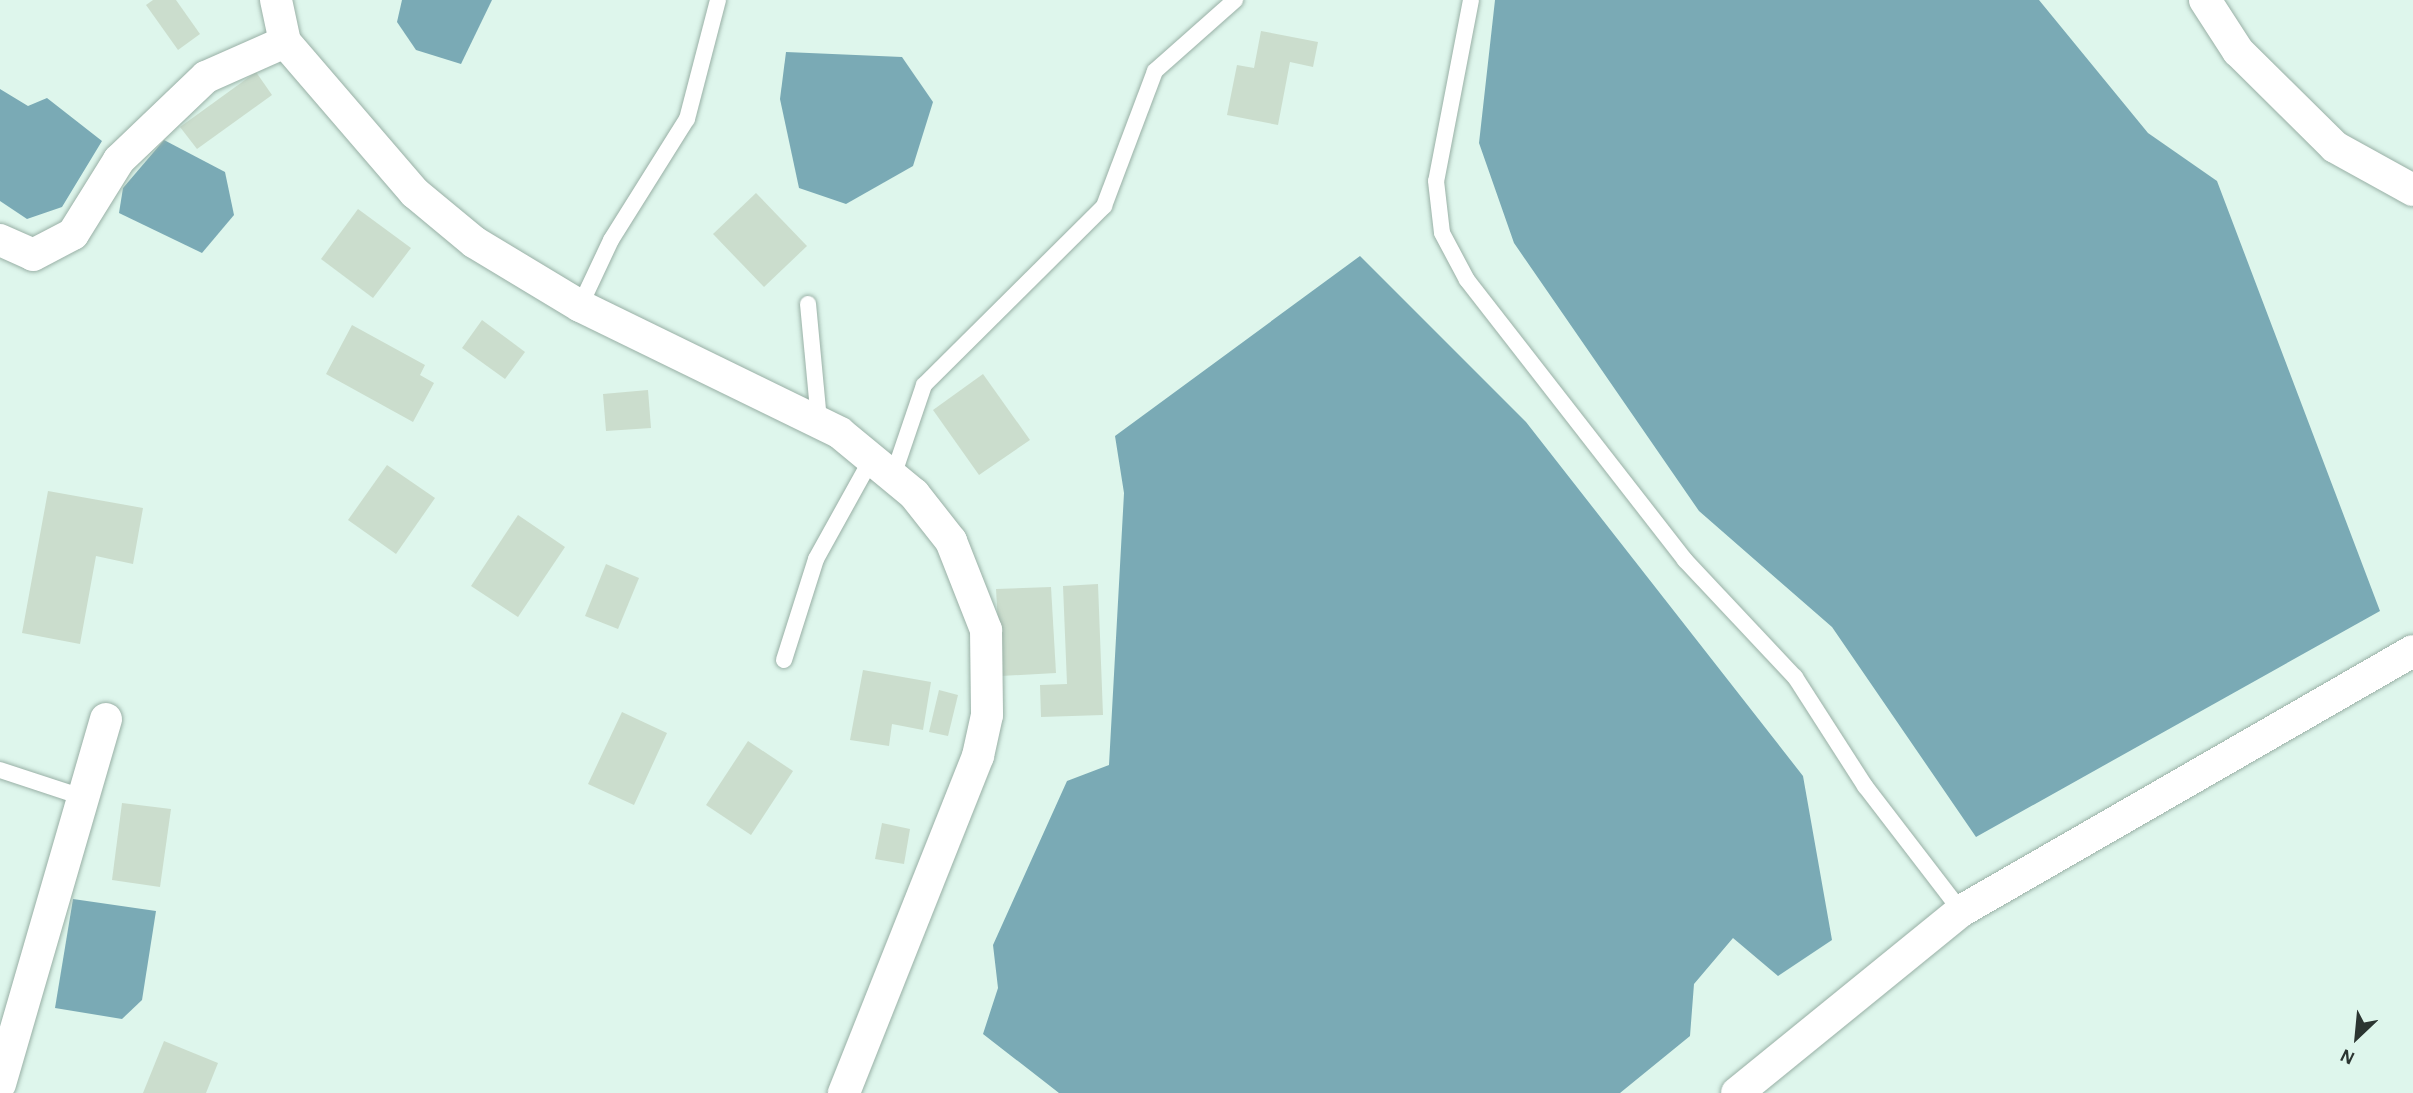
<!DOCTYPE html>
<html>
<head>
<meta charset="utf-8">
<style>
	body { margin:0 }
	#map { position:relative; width:2413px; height:1093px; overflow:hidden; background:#def6ec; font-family:"Alegreya Sans",sans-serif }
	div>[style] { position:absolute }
	.water>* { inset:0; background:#7aaab5 }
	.building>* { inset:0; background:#cbddcd }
	.roads { filter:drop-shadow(0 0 2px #99b0a6) drop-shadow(0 0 2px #99b0a6) }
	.lane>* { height:16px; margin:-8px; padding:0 8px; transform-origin:8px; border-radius:8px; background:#fff }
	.street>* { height:32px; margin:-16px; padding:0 16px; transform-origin:16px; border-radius:16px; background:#fff }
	span { translate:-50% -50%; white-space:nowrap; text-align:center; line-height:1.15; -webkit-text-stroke:5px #def6ec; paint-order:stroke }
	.north { position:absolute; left:2322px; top:1002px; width:70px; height:70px; -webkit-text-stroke:5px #def6ec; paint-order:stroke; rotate:206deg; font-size:19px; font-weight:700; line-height:28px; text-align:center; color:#2b3531 }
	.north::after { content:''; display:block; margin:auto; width:24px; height:32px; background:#2b3531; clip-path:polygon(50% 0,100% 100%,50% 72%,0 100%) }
</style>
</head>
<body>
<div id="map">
	<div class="water">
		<div style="clip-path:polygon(402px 0,492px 0,461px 64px,416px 50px,397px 22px)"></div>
		<div style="clip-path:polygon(1495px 0,2039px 0,2148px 133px,2217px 181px,2380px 611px,1976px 837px,1832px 627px,1699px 511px,1514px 243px,1479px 143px)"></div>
		<div style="clip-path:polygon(786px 52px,902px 57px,933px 102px,913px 166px,846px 204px,799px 188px,780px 99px)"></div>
		<div style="clip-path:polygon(0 89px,28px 106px,47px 98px,102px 141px,62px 207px,27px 219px,0 201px)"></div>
		<div style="clip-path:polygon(164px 140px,225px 172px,234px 215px,202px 253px,119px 213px,123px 188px)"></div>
		<div style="clip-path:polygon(1360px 256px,1526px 422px,1803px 776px,1832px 940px,1778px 976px,1733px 938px,1694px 984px,1690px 1036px,1620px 1093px,1059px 1093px,983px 1034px,998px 988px,993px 945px,1067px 781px,1109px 765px,1124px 493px,1115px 436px)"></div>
		<div style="clip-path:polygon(73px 899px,156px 911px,142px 1000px,122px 1019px,55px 1008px)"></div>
	</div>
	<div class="building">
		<div style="clip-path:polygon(153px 0,176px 0,200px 34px,178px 50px,146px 5px)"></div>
		<div style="clip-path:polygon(1261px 31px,1318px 42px,1313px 67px,1290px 62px,1278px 125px,1227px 115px,1237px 65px,1254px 68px)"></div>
		<div style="clip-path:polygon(256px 72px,272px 95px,197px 149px,180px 127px)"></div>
		<div style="clip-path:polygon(756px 193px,807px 246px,764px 287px,713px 234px)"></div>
		<div style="clip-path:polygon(358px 209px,411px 248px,373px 298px,321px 259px)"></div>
		<div style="clip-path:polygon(482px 320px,525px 352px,505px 379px,462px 348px)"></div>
		<div style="clip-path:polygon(352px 325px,425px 365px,420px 375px,434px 383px,413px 422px,326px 374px)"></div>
		<div style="clip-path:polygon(983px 374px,1030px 440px,979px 475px,933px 410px)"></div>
		<div style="clip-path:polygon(648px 390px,651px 428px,606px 431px,603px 394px)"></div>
		<div style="clip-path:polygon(387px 465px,435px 498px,396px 554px,348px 520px)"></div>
		<div style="clip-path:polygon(48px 491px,143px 508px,133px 564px,96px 556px,80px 644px,22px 633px)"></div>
		<div style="clip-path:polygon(518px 515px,565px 547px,518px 617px,471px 586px)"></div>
		<div style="clip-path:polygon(606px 564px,639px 578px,618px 629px,585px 616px)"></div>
		<div style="clip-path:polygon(1098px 584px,1103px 715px,1041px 717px,1040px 685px,1067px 684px,1063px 586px)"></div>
		<div style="clip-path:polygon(1051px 587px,1056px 673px,1001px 676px,996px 589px)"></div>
		<div style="clip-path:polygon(863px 670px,931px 682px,923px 730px,892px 724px,889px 746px,850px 740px)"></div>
		<div style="clip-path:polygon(939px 690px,958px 695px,948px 736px,929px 732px)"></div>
		<div style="clip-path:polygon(622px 712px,667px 733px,634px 805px,588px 784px)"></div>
		<div style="clip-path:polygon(748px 741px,793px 771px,751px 835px,706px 805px)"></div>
		<div style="clip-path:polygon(122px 803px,171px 809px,160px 887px,112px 880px)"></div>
		<div style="clip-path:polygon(882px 823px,910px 829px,904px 864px,875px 859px)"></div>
		<div style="clip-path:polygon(164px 1041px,218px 1063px,206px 1093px,143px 1093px)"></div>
	</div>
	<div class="roads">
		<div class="lane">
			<div style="left:1471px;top:0;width:184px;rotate:100.9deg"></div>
			<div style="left:1436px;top:181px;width:52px;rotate:83.4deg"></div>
			<div style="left:1442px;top:233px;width:53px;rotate:62deg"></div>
			<div style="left:1467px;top:280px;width:355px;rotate:52.1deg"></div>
			<div style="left:1685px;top:560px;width:161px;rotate:46.8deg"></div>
			<div style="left:1795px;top:677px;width:130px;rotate:57.3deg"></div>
			<div style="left:1865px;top:786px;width:158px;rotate:52.5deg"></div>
			<div style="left:808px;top:304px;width:117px;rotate:84.6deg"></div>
			<div style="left:580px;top:306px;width:73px;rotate:-64.8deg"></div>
			<div style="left:611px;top:240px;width:143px;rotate:-57.9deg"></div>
			<div style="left:687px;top:119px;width:123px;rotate:-75.4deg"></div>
			<div style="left:893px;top:476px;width:96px;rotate:-71.2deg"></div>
			<div style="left:924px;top:385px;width:254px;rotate:-44.8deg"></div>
			<div style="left:1104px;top:206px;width:144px;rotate:-69.3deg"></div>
			<div style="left:1155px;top:71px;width:107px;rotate:-41.6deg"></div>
			<div style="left:784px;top:660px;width:106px;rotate:-72.4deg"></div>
			<div style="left:816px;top:559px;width:115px;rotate:-61deg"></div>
			<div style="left:0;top:770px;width:86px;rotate:18.2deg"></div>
		</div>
		<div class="street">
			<div style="left:276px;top:0;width:43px;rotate:77.9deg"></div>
			<div style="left:285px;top:42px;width:199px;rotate:49.3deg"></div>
			<div style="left:415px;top:193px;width:77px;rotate:39.7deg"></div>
			<div style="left:474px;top:242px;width:124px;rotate:31.1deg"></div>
			<div style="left:580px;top:306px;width:289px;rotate:26deg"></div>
			<div style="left:840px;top:433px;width:96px;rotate:39.5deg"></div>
			<div style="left:914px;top:494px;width:60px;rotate:51.8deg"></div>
			<div style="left:951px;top:541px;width:96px;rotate:68.5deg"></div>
			<div style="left:986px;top:630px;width:85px;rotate:89.3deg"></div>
			<div style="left:987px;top:715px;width:42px;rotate:102.4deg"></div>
			<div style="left:978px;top:756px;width:363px;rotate:111.7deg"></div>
			<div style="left:2205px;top:0;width:61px;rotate:57.1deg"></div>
			<div style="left:2238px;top:51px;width:136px;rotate:44.7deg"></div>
			<div style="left:2335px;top:147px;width:89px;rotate:28.9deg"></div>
			<div style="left:0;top:240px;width:36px;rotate:24deg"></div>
			<div style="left:33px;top:255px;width:45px;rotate:-27.7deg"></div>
			<div style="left:73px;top:234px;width:87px;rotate:-58.1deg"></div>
			<div style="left:119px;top:160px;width:120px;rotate:-43.7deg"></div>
			<div style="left:206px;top:77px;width:86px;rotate:-23.9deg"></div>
			<div style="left:0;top:1084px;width:380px;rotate:-73.8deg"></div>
			<div style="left:1737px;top:1093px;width:289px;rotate:-39.1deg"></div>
			<div style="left:1961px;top:911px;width:521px;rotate:-29.91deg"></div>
		</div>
	</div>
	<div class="north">N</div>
</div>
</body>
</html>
